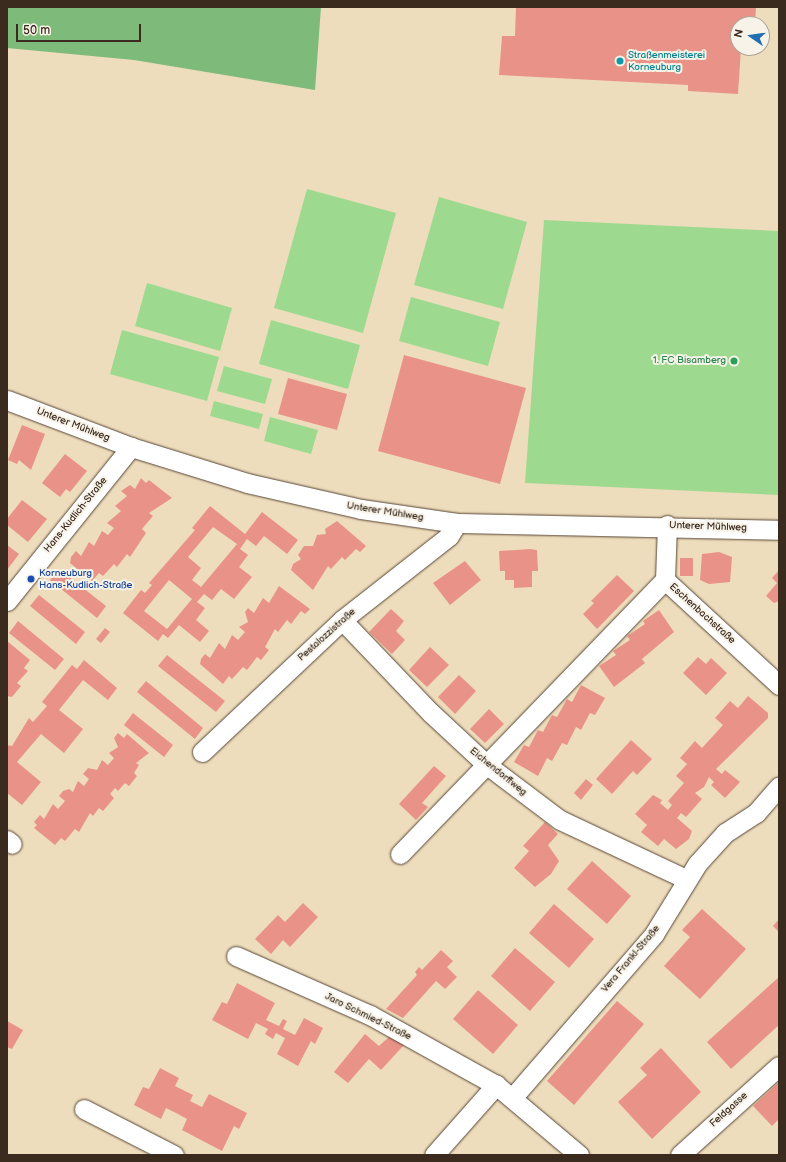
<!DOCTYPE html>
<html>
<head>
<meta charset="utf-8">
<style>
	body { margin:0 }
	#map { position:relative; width:786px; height:1162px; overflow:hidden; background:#eeddbc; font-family:"Balsamiq Sans",sans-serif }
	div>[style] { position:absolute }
	.green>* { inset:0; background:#9dda8f }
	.forest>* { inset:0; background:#7eba7a }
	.building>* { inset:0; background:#e99388 }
	.roads { filter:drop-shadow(0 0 1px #564536) drop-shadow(0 0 1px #564536) }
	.minor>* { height:19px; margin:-9.5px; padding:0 9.5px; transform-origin:9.5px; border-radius:9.5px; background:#fff }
	.dots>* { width:11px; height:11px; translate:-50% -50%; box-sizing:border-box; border:2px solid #f7f3e8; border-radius:50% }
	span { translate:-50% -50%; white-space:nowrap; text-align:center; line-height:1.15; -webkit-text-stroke:4px #f7f3e8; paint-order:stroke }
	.culture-label { font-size:10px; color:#0d838f }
	.left { translate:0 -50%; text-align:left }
	.leisure-label { font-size:10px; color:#27864d }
	.right { translate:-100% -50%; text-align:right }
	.street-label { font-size:10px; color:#3b2a1e }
	.transit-label { font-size:10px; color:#164399 }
	.frame { position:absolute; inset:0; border:8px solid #3b2a1e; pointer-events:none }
	.north { position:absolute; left:730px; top:16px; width:40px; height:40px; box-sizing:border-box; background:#f7f3e8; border:1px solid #aca397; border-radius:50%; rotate:283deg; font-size:11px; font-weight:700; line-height:16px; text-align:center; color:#3b2a1e }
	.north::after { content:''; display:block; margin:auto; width:14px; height:18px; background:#1f6fb2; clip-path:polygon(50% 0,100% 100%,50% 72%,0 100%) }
	.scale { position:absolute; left:16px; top:24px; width:125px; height:18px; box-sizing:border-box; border:2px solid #3b2a1e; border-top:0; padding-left:5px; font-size:12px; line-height:14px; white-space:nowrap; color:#3b2a1e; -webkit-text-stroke:3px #f7f3e8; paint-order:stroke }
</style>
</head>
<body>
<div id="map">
	<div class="green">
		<div style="clip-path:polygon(307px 189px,396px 213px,363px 333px,274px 308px)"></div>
		<div style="clip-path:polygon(439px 197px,527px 222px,503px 309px,414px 285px)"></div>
		<div style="clip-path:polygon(544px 220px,779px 231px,779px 495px,525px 483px)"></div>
		<div style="clip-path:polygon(147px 283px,232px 308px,220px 351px,135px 326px)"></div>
		<div style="clip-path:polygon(411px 297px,500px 322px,488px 366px,399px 341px)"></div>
		<div style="clip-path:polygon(271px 320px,360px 345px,348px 389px,259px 364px)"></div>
		<div style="clip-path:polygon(122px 330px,219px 357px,207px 401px,110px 374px)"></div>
		<div style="clip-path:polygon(224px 366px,272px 379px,265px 404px,217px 391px)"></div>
		<div style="clip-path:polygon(214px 401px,263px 414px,259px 429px,210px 416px)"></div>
		<div style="clip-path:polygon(270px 417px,318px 430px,311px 454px,264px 441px)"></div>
	</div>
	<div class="forest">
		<div style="clip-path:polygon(7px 7px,321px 7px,315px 90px,134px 60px,7px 48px)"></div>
	</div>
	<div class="building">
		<div style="clip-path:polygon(516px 7px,756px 7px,755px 24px,738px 24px,738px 48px,741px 48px,738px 94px,688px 91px,688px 85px,499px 75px,502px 36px,515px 36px)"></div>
		<div style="clip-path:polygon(404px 355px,526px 388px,500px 484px,378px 451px)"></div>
		<div style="clip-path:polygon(288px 378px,347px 394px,337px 430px,278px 414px)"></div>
		<div style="clip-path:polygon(22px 425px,45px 434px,31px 470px,19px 460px,17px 464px,8px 460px)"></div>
		<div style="clip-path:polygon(65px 454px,87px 471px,70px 492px,66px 489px,60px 497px,42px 483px)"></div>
		<div style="clip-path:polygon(141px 478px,146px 483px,149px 480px,172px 498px,149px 513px,153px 516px,142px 529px,146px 533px,130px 557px,127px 554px,117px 567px,114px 564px,103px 576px,99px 573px,92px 581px,70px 563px,71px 557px,76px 551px,81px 556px,89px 542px,94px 546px,102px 531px,108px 535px,114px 528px,107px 523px,121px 511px,115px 506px,127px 496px,121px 491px,130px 485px,135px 489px)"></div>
		<div style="clip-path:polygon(22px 500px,47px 519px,28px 542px,7px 525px,7px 519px)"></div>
		<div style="clip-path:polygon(evenodd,210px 506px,245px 534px,262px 512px,298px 540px,287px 554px,264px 536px,256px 546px,247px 539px,240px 549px,248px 555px,239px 567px,252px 577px,234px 599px,221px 589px,212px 600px,204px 594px,197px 602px,205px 608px,196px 620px,209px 631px,200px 642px,179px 625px,168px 638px,163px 634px,158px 641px,123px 613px,141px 590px,145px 593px,152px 585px,149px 583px,195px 530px,192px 528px,210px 506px,213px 527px,237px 544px,201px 587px,192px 580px,201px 568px,188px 557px,213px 527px,210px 506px,169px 580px,192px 599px,167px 629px,144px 611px,169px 580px)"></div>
		<div style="clip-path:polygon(337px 521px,366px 546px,360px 552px,356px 549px,345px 560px,342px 557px,331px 569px,328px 566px,313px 590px,291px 570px,293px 564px,301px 559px,298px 555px,304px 546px,313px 546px,317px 535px,326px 534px,325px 529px)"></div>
		<div style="clip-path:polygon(7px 545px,19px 554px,7px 570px)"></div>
		<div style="clip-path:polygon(530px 549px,537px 550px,538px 571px,532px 571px,532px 587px,514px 588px,514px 580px,505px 580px,505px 571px,500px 571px,499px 551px)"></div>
		<div style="clip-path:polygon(719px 552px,732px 557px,730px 582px,709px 584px,700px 580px,702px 554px)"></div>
		<div style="clip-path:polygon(680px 558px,693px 558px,693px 576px,680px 576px)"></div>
		<div style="clip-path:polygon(465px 561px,481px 580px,450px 605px,433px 583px)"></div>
		<div style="clip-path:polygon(59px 569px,106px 606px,97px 618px,50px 580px)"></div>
		<div style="clip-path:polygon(779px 570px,779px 601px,774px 603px,766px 596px,777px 583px,772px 578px)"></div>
		<div style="clip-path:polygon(617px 575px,634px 591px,597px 629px,583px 614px,594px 603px,591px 601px)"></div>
		<div style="clip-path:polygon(279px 586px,310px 609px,305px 614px,301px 611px,291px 624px,287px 620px,278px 632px,275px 629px,265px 647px,269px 650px,261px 660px,257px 657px,247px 670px,243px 667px,232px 679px,229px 676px,223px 684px,200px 664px,201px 659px,205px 654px,210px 658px,219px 643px,225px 649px,232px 635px,238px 640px,245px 632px,239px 627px,248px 622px,245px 612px,248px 608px,254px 613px,263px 598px,269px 603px)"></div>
		<div style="clip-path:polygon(39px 595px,85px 632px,76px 644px,30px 606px)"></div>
		<div style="clip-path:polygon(391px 609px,404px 621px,396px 631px,405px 640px,392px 654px,369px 632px)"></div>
		<div style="clip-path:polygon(659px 610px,674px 632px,642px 659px,645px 663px,614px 687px,599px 666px,616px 655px,613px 651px,630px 640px,627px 636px,645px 624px,643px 621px)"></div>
		<div style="clip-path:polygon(18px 621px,64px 659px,55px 670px,9px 633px)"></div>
		<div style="clip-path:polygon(105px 628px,110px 632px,101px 643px,96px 639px)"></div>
		<div style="clip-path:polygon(7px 641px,30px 660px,24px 668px,28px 671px,17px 683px,21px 686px,12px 697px,7px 696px)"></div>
		<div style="clip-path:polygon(430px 647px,449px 665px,427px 687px,409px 670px)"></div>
		<div style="clip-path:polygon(167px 655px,225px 701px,216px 712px,158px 666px)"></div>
		<div style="clip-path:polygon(698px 657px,706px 664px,711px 658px,727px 673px,706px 695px,683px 673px)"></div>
		<div style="clip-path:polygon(84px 660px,117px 688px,108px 700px,83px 680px,59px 710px,83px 729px,64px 753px,41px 734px,17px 762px,41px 782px,22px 805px,7px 793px,7px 745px,12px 746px,29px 718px,33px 722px,47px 706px,42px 702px,72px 665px,77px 669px)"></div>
		<div style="clip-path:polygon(459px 675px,476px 691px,455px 714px,438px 697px)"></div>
		<div style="clip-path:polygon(146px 681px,203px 728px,195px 739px,137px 692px)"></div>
		<div style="clip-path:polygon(581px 685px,605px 698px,595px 715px,590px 713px,581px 730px,576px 727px,567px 745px,562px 743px,552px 761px,547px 758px,538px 776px,514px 762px,524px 745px,529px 747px,538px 730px,543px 732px,552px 715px,557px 717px,567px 699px,572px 702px)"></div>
		<div style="clip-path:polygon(748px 696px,768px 713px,768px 718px,716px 769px,722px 774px,725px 770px,740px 782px,725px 798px,711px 785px,714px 782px,709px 777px,704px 787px,695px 793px,702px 799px,686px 817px,681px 813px,677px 818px,692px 831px,689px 839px,676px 849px,664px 839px,658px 846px,641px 832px,647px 825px,635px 814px,653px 795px,662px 800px,660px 803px,668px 810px,672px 805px,668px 801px,684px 783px,676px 776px,687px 764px,680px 758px,695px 741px,702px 748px,723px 725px,715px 718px,730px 701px,738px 708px)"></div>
		<div style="clip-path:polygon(489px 709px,504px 724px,485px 743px,470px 729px)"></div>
		<div style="clip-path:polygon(133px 713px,173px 745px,164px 757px,124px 725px)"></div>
		<div style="clip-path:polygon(118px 733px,124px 738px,127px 734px,149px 753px,136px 763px,139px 765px,134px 773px,137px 776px,129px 786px,125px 783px,118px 791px,115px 788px,110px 794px,114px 798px,103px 811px,99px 808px,93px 816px,90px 813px,79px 832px,75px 829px,65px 841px,61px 838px,55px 845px,34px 828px,37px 825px,34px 822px,40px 815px,44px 819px,53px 804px,58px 809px,65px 801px,59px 796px,63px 791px,69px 789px,73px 792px,78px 781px,84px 786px,89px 779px,83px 774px,88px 768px,97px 770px,102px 760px,108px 765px,114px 758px,109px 753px,118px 747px,114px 738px)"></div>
		<div style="clip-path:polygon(631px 740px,652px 759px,637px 775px,633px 771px,612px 794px,596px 779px)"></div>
		<div style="clip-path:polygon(434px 766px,446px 776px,422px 803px,428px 807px,416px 820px,399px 804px)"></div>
		<div style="clip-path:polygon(586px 779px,593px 785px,581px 800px,574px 793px)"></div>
		<div style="clip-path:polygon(545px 822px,558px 834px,548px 845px,559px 861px,551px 874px,535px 887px,514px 868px,529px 851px,523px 846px)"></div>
		<div style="clip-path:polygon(592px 861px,631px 896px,607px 924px,567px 889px)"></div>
		<div style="clip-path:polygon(303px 903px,318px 917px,290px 947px,283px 940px,271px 954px,255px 939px,278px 915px,285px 922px)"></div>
		<div style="clip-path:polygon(554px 904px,594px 939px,569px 968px,529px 933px)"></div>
		<div style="clip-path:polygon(702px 909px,746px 949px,700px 999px,664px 966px,690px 937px,682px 930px)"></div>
		<div style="clip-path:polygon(779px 919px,779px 932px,773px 926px)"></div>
		<div style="clip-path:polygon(515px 948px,555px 982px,530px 1011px,491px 976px)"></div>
		<div style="clip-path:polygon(441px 950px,453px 961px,447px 967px,457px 977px,445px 989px,436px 981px,403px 1018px,386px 1009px,417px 975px,415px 972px,419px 967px,422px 970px)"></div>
		<div style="clip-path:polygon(779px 977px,779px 1025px,731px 1069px,707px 1042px)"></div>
		<div style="clip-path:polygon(237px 983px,275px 1003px,266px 1020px,279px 1026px,283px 1019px,287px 1021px,283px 1029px,295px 1035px,304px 1018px,323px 1028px,315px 1044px,311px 1041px,298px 1066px,277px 1054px,285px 1038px,276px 1033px,273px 1039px,265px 1034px,268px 1029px,256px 1023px,248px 1039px,212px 1020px,222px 1002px,227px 1004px)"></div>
		<div style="clip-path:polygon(478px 990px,518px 1025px,493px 1054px,453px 1019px)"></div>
		<div style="clip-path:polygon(617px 1001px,644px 1024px,574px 1105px,547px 1081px)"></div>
		<div style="clip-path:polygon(7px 1021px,23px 1030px,12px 1049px,7px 1047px)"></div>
		<div style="clip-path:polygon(365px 1034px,379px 1046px,390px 1036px,404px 1045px,381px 1070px,369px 1059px,348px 1083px,334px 1072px)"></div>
		<div style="clip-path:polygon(661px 1048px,701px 1092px,652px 1139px,618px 1102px,647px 1075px,640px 1068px)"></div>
		<div style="clip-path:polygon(160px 1068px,179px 1078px,175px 1086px,193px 1095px,190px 1101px,202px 1107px,209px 1094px,247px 1113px,239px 1129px,234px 1126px,222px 1151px,182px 1130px,187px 1119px,176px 1113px,166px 1108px,161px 1119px,134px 1105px,143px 1087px,149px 1089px)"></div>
		<div style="clip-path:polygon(779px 1082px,779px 1119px,772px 1126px,753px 1106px)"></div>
	</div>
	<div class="roads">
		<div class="minor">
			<div style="left:7px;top:400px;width:133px;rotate:20.8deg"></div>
			<div style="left:131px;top:447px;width:121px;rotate:17.2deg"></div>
			<div style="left:247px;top:483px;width:117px;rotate:12.8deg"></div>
			<div style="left:361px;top:509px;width:97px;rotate:8.3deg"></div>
			<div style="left:457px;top:523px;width:322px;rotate:1.2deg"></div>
			<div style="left:667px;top:525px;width:55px;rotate:92.1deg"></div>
			<div style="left:665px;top:580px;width:155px;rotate:42.6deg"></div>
			<div style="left:7px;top:601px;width:198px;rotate:-51.2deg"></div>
			<div style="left:342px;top:620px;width:129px;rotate:46.3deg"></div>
			<div style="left:431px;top:713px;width:76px;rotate:42.9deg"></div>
			<div style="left:487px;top:765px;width:91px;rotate:37deg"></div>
			<div style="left:560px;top:820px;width:139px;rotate:25.1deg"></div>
			<div style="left:202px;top:752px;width:192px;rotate:-43.3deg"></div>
			<div style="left:342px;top:620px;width:136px;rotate:-38.1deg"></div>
			<div style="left:449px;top:536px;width:15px;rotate:-58deg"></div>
			<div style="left:7px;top:840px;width:6px;rotate:39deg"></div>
			<div style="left:400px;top:854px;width:381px;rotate:-46deg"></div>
			<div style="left:236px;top:956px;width:146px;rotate:23.8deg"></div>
			<div style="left:370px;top:1015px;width:144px;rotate:29.1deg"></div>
			<div style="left:496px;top:1085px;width:109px;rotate:40.1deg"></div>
			<div style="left:513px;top:1097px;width:216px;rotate:-49.1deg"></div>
			<div style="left:654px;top:934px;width:82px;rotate:-58.4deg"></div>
			<div style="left:697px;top:864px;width:42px;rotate:-47.9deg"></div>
			<div style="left:725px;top:833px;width:37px;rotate:-33deg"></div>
			<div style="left:756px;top:813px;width:35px;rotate:-49deg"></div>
			<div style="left:84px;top:1109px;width:101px;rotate:27.1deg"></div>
			<div style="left:434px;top:1155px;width:94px;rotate:-48.5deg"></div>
			<div style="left:680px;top:1155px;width:133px;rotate:-42deg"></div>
		</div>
	</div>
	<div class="dots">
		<div style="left:620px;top:61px;background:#0f9aa8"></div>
		<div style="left:734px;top:361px;background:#2e9e5b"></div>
		<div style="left:31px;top:579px;background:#1a4fb4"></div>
	</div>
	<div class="culture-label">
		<span class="left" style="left:628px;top:61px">Straßenmeisterei<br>Korneuburg</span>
	</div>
	<div class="leisure-label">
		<span class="right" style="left:726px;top:361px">1. FC Bisamberg</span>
	</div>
	<div class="street-label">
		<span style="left:73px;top:425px;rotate:21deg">Unterer Mühlweg</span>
		<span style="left:385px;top:512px;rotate:9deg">Unterer Mühlweg</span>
		<span style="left:76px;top:515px;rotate:-51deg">Hans-Kudlich-Straße</span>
		<span style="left:708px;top:527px;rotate:2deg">Unterer Mühlweg</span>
		<span style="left:702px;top:614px;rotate:42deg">Eschenbachstraße</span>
		<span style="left:327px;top:635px;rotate:-42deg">Pestalozzistraße</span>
		<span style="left:498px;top:772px;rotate:39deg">Eichendorffweg</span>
		<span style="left:631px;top:959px;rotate:-50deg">Vera Frankl-Straße</span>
		<span style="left:368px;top:1017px;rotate:26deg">Jaro Schmied-Straße</span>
		<span style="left:729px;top:1110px;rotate:-42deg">Feldgasse</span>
	</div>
	<div class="transit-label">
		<span class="left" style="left:39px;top:579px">Korneuburg<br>Hans-Kudlich-Straße</span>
	</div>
	<div class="frame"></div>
	<div class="north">N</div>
	<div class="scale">50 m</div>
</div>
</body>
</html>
